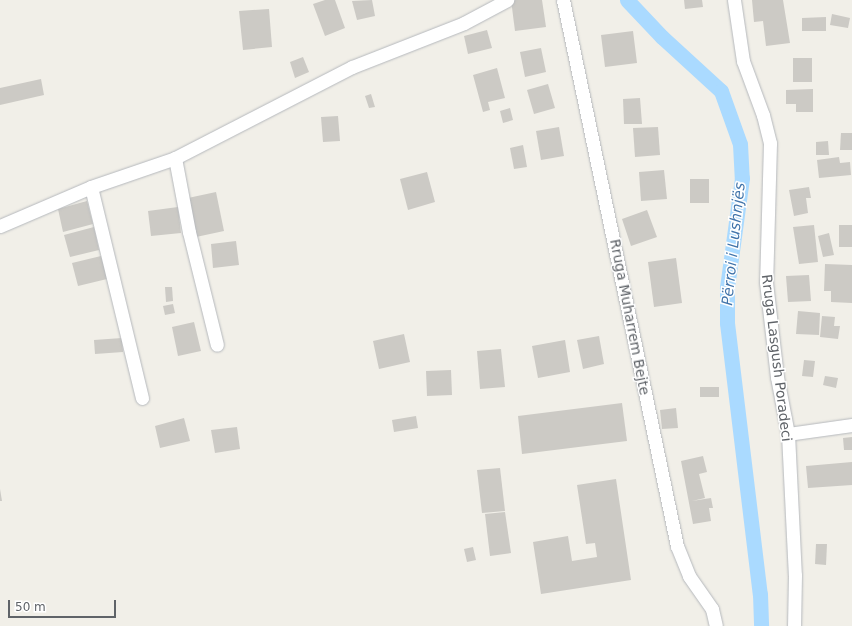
<!DOCTYPE html>
<html>
<head>
<meta charset="utf-8">
<style>
	body { margin:0 }
	#map { position:relative; width:852px; height:626px; overflow:hidden; background:#f1efe8; font-family:"DejaVu Sans",sans-serif }
	div>[style] { position:absolute }
	.canal>* { height:15px; margin:-7.5px; padding:0 7.5px; transform-origin:7.5px; border-radius:7.5px; background:#aadaff }
	.building>* { inset:0; background:#cccac5 }
	.roads { filter:drop-shadow(0 0 1px #b5b8bc) drop-shadow(0 0 1px #b5b8bc) }
	.minor>* { height:13px; margin:-6.5px; padding:0 6.5px; transform-origin:6.5px; border-radius:6.5px; background:#fff }
	span { translate:-50% -50%; white-space:nowrap; text-align:center; line-height:1.15; -webkit-text-stroke:3px #fff; paint-order:stroke }
	.street-label { font-size:14px; color:#5f6368 }
	.water-label { font-size:15px; color:#4174aa; font-style:italic }
	.scale { position:absolute; left:8px; top:600px; width:108px; height:18px; box-sizing:border-box; border:2px solid #5f6368; border-top:0; padding-left:5px; font-size:12px; line-height:14px; white-space:nowrap; color:#5f6368; -webkit-text-stroke:3px #fff; paint-order:stroke }
</style>
</head>
<body>
<div id="map">
	<div class="canal">
		<div style="left:627px;top:0;width:51px;rotate:46.6deg"></div>
		<div style="left:662px;top:37px;width:80px;rotate:42.5deg"></div>
		<div style="left:721px;top:91px;width:56px;rotate:70.3deg"></div>
		<div style="left:740px;top:144px;width:34px;rotate:87deg"></div>
		<div style="left:742px;top:178px;width:111px;rotate:97.8deg"></div>
		<div style="left:727px;top:288px;width:35px;rotate:90deg"></div>
		<div style="left:727px;top:323px;width:273px;rotate:83.1deg"></div>
		<div style="left:760px;top:594px;width:32px;rotate:88deg"></div>
	</div>
	<div class="building">
		<div style="clip-path:polygon(325px 0,335px 0,345px 28px,325px 36px,313px 4px)"></div>
		<div style="clip-path:polygon(372px 0,375px 16px,357px 20px,352px 1px)"></div>
		<div style="clip-path:polygon(511px 0,542px 0,546px 27px,515px 31px)"></div>
		<div style="clip-path:polygon(684px 0,702px 0,703px 7px,685px 9px)"></div>
		<div style="clip-path:polygon(752px 0,783px 0,790px 43px,766px 46px,763px 21px,754px 22px)"></div>
		<div style="clip-path:polygon(269px 9px,272px 47px,243px 50px,239px 11px)"></div>
		<div style="clip-path:polygon(832px 14px,850px 18px,848px 28px,830px 25px)"></div>
		<div style="clip-path:polygon(826px 17px,826px 31px,802px 31px,802px 18px)"></div>
		<div style="clip-path:polygon(487px 30px,492px 48px,468px 54px,464px 36px)"></div>
		<div style="clip-path:polygon(633px 31px,637px 63px,605px 67px,601px 35px)"></div>
		<div style="clip-path:polygon(541px 48px,546px 72px,525px 77px,520px 52px)"></div>
		<div style="clip-path:polygon(303px 57px,309px 72px,295px 78px,290px 62px)"></div>
		<div style="clip-path:polygon(793px 58px,812px 58px,812px 82px,793px 82px)"></div>
		<div style="clip-path:polygon(497px 68px,505px 98px,488px 102px,490px 110px,483px 112px,473px 75px)"></div>
		<div style="clip-path:polygon(41px 79px,44px 95px,0 105px,0 88px)"></div>
		<div style="clip-path:polygon(548px 84px,555px 108px,534px 114px,527px 90px)"></div>
		<div style="clip-path:polygon(813px 89px,813px 112px,796px 112px,796px 104px,786px 104px,786px 90px)"></div>
		<div style="clip-path:polygon(371px 94px,375px 107px,369px 108px,365px 96px)"></div>
		<div style="clip-path:polygon(640px 98px,642px 124px,624px 124px,623px 99px)"></div>
		<div style="clip-path:polygon(510px 108px,513px 120px,503px 123px,500px 111px)"></div>
		<div style="clip-path:polygon(338px 116px,340px 141px,323px 142px,321px 117px)"></div>
		<div style="clip-path:polygon(559px 127px,564px 156px,541px 160px,536px 131px)"></div>
		<div style="clip-path:polygon(658px 127px,660px 155px,635px 157px,633px 128px)"></div>
		<div style="clip-path:polygon(841px 133px,852px 133px,852px 150px,840px 150px)"></div>
		<div style="clip-path:polygon(828px 141px,829px 155px,816px 155px,816px 142px)"></div>
		<div style="clip-path:polygon(523px 145px,527px 167px,514px 169px,510px 148px)"></div>
		<div style="clip-path:polygon(839px 157px,840px 163px,850px 162px,851px 175px,819px 178px,817px 160px)"></div>
		<div style="clip-path:polygon(664px 170px,667px 199px,641px 201px,639px 172px)"></div>
		<div style="clip-path:polygon(427px 172px,435px 202px,408px 210px,400px 179px)"></div>
		<div style="clip-path:polygon(690px 179px,709px 179px,709px 203px,690px 203px)"></div>
		<div style="clip-path:polygon(809px 187px,811px 198px,806px 198px,808px 213px,794px 216px,789px 190px)"></div>
		<div style="clip-path:polygon(216px 192px,224px 231px,196px 237px,188px 198px)"></div>
		<div style="clip-path:polygon(87px 201px,93px 224px,63px 232px,58px 209px)"></div>
		<div style="clip-path:polygon(178px 207px,181px 233px,151px 236px,148px 211px)"></div>
		<div style="clip-path:polygon(647px 210px,657px 237px,631px 246px,622px 219px)"></div>
		<div style="clip-path:polygon(814px 225px,818px 262px,799px 264px,793px 227px)"></div>
		<div style="clip-path:polygon(839px 225px,852px 225px,852px 247px,839px 247px)"></div>
		<div style="clip-path:polygon(94px 227px,99px 250px,70px 257px,64px 235px)"></div>
		<div style="clip-path:polygon(829px 233px,834px 255px,823px 257px,818px 236px)"></div>
		<div style="clip-path:polygon(236px 241px,239px 265px,213px 268px,211px 244px)"></div>
		<div style="clip-path:polygon(101px 256px,107px 279px,78px 286px,72px 263px)"></div>
		<div style="clip-path:polygon(676px 258px,682px 303px,654px 307px,648px 262px)"></div>
		<div style="clip-path:polygon(825px 264px,852px 265px,852px 303px,831px 302px,831px 291px,824px 291px)"></div>
		<div style="clip-path:polygon(809px 275px,811px 301px,788px 302px,786px 276px)"></div>
		<div style="clip-path:polygon(165px 287px,172px 287px,173px 301px,166px 302px)"></div>
		<div style="clip-path:polygon(173px 304px,175px 313px,165px 315px,163px 306px)"></div>
		<div style="clip-path:polygon(798px 311px,820px 313px,819px 335px,796px 334px)"></div>
		<div style="clip-path:polygon(822px 316px,835px 317px,834px 326px,840px 326px,838px 339px,820px 337px)"></div>
		<div style="clip-path:polygon(194px 322px,201px 351px,178px 356px,172px 327px)"></div>
		<div style="clip-path:polygon(404px 334px,410px 362px,379px 369px,373px 341px)"></div>
		<div style="clip-path:polygon(599px 336px,604px 364px,583px 369px,577px 340px)"></div>
		<div style="clip-path:polygon(122px 338px,123px 352px,95px 354px,94px 340px)"></div>
		<div style="clip-path:polygon(565px 340px,570px 372px,538px 378px,532px 346px)"></div>
		<div style="clip-path:polygon(501px 349px,505px 387px,480px 389px,477px 351px)"></div>
		<div style="clip-path:polygon(804px 360px,815px 361px,813px 377px,802px 376px)"></div>
		<div style="clip-path:polygon(451px 370px,452px 395px,427px 396px,426px 371px)"></div>
		<div style="clip-path:polygon(825px 376px,838px 378px,836px 388px,823px 385px)"></div>
		<div style="clip-path:polygon(700px 387px,719px 387px,719px 397px,700px 397px)"></div>
		<div style="clip-path:polygon(622px 403px,627px 441px,522px 454px,518px 416px)"></div>
		<div style="clip-path:polygon(676px 408px,678px 428px,662px 429px,660px 410px)"></div>
		<div style="clip-path:polygon(416px 416px,418px 428px,394px 432px,392px 420px)"></div>
		<div style="clip-path:polygon(184px 418px,190px 441px,160px 448px,155px 426px)"></div>
		<div style="clip-path:polygon(237px 427px,240px 449px,215px 453px,211px 430px)"></div>
		<div style="clip-path:polygon(852px 437px,852px 450px,844px 450px,843px 438px)"></div>
		<div style="clip-path:polygon(703px 456px,707px 472px,699px 474px,705px 498px,692px 501px,711px 498px,713px 508px,709px 508px,711px 521px,693px 524px,681px 461px)"></div>
		<div style="clip-path:polygon(852px 462px,852px 485px,808px 488px,806px 466px)"></div>
		<div style="clip-path:polygon(500px 468px,505px 511px,482px 513px,477px 470px)"></div>
		<div style="clip-path:polygon(616px 479px,631px 580px,541px 594px,533px 542px,568px 536px,572px 561px,597px 557px,595px 543px,586px 544px,577px 485px)"></div>
		<div style="clip-path:polygon(0 489px,2px 501px,0 501px)"></div>
		<div style="clip-path:polygon(505px 512px,511px 553px,490px 556px,485px 514px)"></div>
		<div style="clip-path:polygon(816px 544px,827px 544px,826px 565px,815px 564px)"></div>
		<div style="clip-path:polygon(473px 547px,476px 560px,467px 562px,464px 549px)"></div>
	</div>
	<div class="roads">
		<div class="minor">
			<div style="left:563px;top:0;width:558px;rotate:78.21deg"></div>
			<div style="left:677px;top:546px;width:32px;rotate:68deg"></div>
			<div style="left:689px;top:576px;width:40px;rotate:55.1deg"></div>
			<div style="left:712px;top:609px;width:17px;rotate:77deg"></div>
			<div style="left:734px;top:0;width:62px;rotate:81.6deg"></div>
			<div style="left:743px;top:61px;width:58px;rotate:69.7deg"></div>
			<div style="left:763px;top:115px;width:29px;rotate:76deg"></div>
			<div style="left:770px;top:143px;width:139px;rotate:91.6deg"></div>
			<div style="left:766px;top:282px;width:96px;rotate:83.4deg"></div>
			<div style="left:777px;top:377px;width:58px;rotate:79.1deg"></div>
			<div style="left:788px;top:434px;width:141px;rotate:87.2deg"></div>
			<div style="left:795px;top:575px;width:51px;rotate:91.1deg"></div>
			<div style="left:175px;top:158px;width:75px;rotate:79.3deg"></div>
			<div style="left:189px;top:232px;width:116px;rotate:76.1deg"></div>
			<div style="left:91px;top:187px;width:217px;rotate:76.4deg"></div>
			<div style="left:0;top:226px;width:99px;rotate:-23.2deg"></div>
			<div style="left:91px;top:187px;width:89px;rotate:-19deg"></div>
			<div style="left:175px;top:158px;width:199px;rotate:-27.2deg"></div>
			<div style="left:352px;top:67px;width:120px;rotate:-21.4deg"></div>
			<div style="left:464px;top:23px;width:49px;rotate:-28.1deg"></div>
			<div style="left:788px;top:434px;width:65px;rotate:-8deg"></div>
		</div>
	</div>
	<div class="street-label">
		<span style="left:630px;top:317px;rotate:79deg">Rruga Muharrem Bejte</span>
		<span style="left:777px;top:358px;rotate:83deg">Rruga Lasgush Poradeci</span>
	</div>
	<div class="water-label">
		<span style="left:734px;top:244px;rotate:-84deg">Përroi i Lushnjës</span>
	</div>
	<div class="scale">50 m</div>
</div>
</body>
</html>
